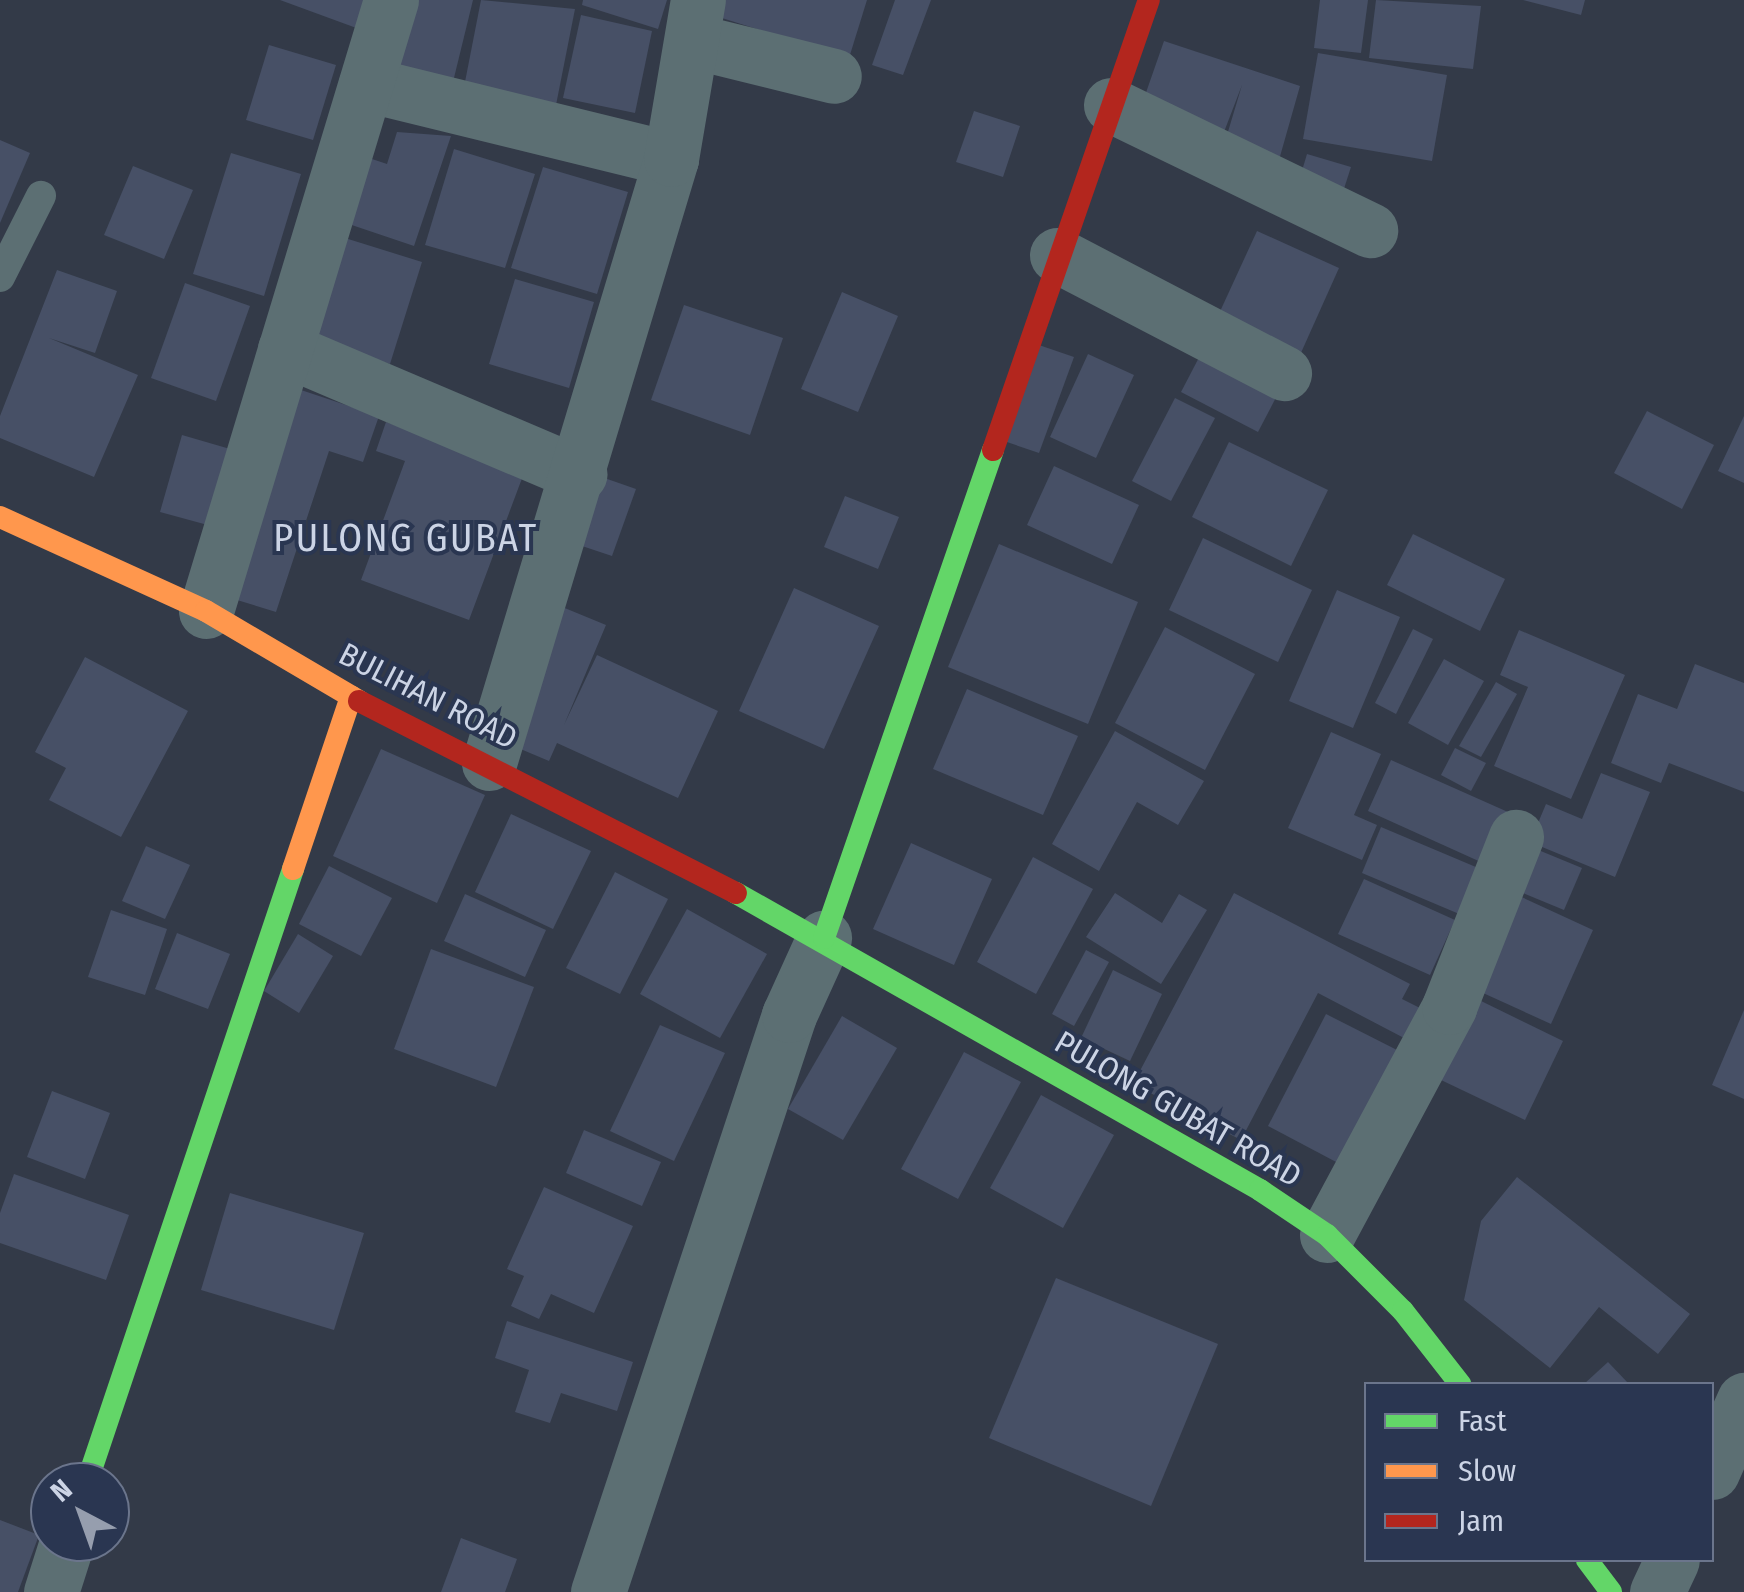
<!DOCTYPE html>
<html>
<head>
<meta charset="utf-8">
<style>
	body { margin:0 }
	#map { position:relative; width:1744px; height:1592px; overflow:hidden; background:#333a48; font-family:"Fira Sans Condensed",sans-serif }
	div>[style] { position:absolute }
	.building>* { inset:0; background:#475066 }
	.lane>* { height:30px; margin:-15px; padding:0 15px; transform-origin:15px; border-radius:15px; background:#5c6f73 }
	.street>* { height:55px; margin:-27.5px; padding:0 27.5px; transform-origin:27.5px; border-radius:27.5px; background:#5c6f73 }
	.fast>* { height:22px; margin:-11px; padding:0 11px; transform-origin:11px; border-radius:11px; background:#63d668 }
	.slow>* { height:22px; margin:-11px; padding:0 11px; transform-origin:11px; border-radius:11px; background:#ff974d }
	.jam>* { height:22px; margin:-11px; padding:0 11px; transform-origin:11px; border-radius:11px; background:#b3261e }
	span { translate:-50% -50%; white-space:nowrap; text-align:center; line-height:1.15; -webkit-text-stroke:8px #2a3651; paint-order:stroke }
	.street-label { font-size:32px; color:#ccd4e5 }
	.quarter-label { font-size:38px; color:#ccd4e5; letter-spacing:2.5px }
	.legend { position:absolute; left:1364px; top:1382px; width:350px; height:180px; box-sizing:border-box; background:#2a3651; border:2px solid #6b758c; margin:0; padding:12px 18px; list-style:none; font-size:30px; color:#ccd4e5 }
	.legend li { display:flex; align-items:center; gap:20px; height:50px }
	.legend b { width:50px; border:2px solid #6b758c }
	.north { position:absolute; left:30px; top:1462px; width:100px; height:100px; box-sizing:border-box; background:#2a3651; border:2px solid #6b758c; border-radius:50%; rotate:319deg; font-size:28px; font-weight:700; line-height:40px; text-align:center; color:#ccd4e5 }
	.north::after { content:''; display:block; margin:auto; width:35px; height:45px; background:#969eae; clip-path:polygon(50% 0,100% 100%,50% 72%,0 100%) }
</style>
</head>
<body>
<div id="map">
	<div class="building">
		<div style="clip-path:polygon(280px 0,382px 0,370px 33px)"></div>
		<div style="clip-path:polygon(407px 0,473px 0,452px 86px,390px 71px)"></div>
		<div style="clip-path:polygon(481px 0,575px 9px,556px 105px,464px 87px)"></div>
		<div style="clip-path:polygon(583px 0,667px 0,658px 29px,582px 5px)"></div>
		<div style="clip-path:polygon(710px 0,867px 0,849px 58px,706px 13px)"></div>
		<div style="clip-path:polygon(895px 0,931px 0,903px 75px,872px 65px)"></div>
		<div style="clip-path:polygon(1320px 0,1368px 0,1361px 53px,1314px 48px)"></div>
		<div style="clip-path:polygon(1376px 0,1481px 6px,1473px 69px,1369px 58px)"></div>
		<div style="clip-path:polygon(1523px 0,1585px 0,1581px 15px)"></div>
		<div style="clip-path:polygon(581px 15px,652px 31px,635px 113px,563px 98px)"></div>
		<div style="clip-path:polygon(1164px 41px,1300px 86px,1279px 160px,1224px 145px,1242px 85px,1224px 132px,1142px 104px)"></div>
		<div style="clip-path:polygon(269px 45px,336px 65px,313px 140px,246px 120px)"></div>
		<div style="clip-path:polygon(1318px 53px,1447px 75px,1432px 161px,1303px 139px)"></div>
		<div style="clip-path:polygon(974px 111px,1020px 126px,1003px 177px,956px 162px)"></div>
		<div style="clip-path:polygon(397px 132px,451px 136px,414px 246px,325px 216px,348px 151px,387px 164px)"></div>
		<div style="clip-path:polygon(0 140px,30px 153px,0 223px)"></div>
		<div style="clip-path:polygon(454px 149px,535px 174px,505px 268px,425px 245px)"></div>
		<div style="clip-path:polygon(231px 153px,301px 174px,264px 296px,193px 274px)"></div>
		<div style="clip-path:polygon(1307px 154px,1351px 167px,1341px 198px,1298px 184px)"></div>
		<div style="clip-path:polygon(133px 166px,193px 190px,164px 259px,104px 235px)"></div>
		<div style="clip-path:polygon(543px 167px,628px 192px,597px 294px,511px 268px)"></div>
		<div style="clip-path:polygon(1257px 231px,1339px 268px,1300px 355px,1217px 318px)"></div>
		<div style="clip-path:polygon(345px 238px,422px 262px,390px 364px,313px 340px)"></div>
		<div style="clip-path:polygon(57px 270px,117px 291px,95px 353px,49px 338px,138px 375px,94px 477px,0 438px,0 416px)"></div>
		<div style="clip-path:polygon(515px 279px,594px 302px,569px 388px,489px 364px)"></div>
		<div style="clip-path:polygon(185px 283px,250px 306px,216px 401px,151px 378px)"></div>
		<div style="clip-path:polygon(842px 292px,898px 316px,858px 412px,801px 389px)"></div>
		<div style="clip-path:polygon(684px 305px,783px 338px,750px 435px,651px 400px)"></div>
		<div style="clip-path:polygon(1036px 344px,1074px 357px,1039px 453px,1001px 440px)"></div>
		<div style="clip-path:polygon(1205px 346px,1282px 386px,1258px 432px,1181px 392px)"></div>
		<div style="clip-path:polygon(1088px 354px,1134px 375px,1096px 458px,1050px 437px)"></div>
		<div style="clip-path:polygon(283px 384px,379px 416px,363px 462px,329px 451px,276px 612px,214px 593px)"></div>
		<div style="clip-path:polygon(1175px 398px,1215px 418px,1171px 501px,1132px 481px)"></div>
		<div style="clip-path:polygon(1647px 411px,1714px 445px,1682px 509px,1614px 473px)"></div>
		<div style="clip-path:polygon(1744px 416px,1744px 483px,1718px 471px)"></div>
		<div style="clip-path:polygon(386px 422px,524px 473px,469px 620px,361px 580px,405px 461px,376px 451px)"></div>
		<div style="clip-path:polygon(182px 435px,237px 451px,215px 527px,160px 512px)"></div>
		<div style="clip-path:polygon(1229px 442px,1328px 490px,1291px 566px,1192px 517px)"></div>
		<div style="clip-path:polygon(1054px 466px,1139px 505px,1112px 564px,1027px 525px)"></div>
		<div style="clip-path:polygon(593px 474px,636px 489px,612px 556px,570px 542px)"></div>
		<div style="clip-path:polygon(845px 496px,899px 517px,878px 569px,824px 547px)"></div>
		<div style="clip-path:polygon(1413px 534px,1505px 579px,1480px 631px,1387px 585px)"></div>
		<div style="clip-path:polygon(1203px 538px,1312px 590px,1278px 662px,1169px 610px)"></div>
		<div style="clip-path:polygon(999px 544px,1138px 602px,1088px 724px,948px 667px)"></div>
		<div style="clip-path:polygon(794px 588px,879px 626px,824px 749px,739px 711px)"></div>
		<div style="clip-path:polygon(1337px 590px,1400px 617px,1353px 728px,1289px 701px)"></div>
		<div style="clip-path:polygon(555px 604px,606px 625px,564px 725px,597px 655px,718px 711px,678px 798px,557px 743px,549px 761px,499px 740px)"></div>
		<div style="clip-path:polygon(1165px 627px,1255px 674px,1205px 770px,1115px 723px)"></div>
		<div style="clip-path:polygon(1413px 629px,1433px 639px,1396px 714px,1375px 703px)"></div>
		<div style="clip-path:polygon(1519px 630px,1625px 675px,1571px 799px,1494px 766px,1528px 687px,1500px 675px)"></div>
		<div style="clip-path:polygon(85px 657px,188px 711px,121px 837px,49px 800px,66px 768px,35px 752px)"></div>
		<div style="clip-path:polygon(1444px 659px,1484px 681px,1448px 745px,1408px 723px)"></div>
		<div style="clip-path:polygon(1695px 664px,1744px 683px,1744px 792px,1669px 763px,1661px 783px,1611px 763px,1638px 694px,1677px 709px)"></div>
		<div style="clip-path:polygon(1496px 682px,1517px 694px,1481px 757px,1459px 746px)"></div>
		<div style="clip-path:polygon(967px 689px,1078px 736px,1043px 815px,933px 769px)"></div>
		<div style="clip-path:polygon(1115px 731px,1204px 781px,1178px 825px,1137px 802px,1099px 871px,1052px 844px)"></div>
		<div style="clip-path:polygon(1331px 732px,1381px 754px,1354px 815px,1377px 825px,1362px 860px,1288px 828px)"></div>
		<div style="clip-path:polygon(1455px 748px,1486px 763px,1471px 791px,1441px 775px)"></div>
		<div style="clip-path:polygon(381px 749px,485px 795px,437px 903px,333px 856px)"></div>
		<div style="clip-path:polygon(1391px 760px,1517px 816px,1494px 868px,1368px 811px)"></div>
		<div style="clip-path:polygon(1601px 773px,1650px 792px,1615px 877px,1530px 842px,1546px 804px,1582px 819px)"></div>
		<div style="clip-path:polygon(511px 814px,591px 851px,553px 929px,475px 892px)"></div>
		<div style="clip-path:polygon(1381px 827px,1483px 870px,1464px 916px,1362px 873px)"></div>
		<div style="clip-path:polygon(911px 843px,992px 879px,954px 965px,873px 929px)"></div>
		<div style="clip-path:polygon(146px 846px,190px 865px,165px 919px,122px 901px)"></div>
		<div style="clip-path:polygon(1531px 847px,1582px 868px,1564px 910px,1513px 889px)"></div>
		<div style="clip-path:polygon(1033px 857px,1093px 889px,1036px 994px,977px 962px)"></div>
		<div style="clip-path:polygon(329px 866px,392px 898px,361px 956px,299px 924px)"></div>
		<div style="clip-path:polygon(615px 872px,668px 899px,620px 994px,566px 968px)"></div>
		<div style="clip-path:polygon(1364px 879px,1455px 920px,1430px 975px,1338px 934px)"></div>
		<div style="clip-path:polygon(1115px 893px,1162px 923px,1179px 894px,1207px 910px,1161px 984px,1086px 937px)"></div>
		<div style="clip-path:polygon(1234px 893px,1410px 984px,1402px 999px,1420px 1008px,1404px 1038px,1318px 993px,1241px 1140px,1133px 1084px)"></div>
		<div style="clip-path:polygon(465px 894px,546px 930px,525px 977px,444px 941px)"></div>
		<div style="clip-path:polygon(1515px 894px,1593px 930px,1551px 1024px,1472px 988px)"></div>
		<div style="clip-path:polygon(687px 909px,767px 954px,720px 1038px,640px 994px)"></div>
		<div style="clip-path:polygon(111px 910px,167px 929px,145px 995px,88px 977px)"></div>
		<div style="clip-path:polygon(177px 933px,230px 954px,208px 1009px,155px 989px)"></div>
		<div style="clip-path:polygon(298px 934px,333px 956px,299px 1013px,264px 991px)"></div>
		<div style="clip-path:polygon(431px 949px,534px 987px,496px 1087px,394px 1049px)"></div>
		<div style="clip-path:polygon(1086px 950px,1109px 962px,1074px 1026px,1052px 1014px)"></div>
		<div style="clip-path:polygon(1113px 970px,1162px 994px,1130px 1061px,1081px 1038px)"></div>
		<div style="clip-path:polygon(1479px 1000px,1563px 1041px,1525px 1120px,1441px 1080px)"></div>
		<div style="clip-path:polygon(1744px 1010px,1744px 1099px,1712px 1085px)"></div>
		<div style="clip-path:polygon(1326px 1014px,1397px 1050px,1338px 1163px,1268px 1126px)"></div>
		<div style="clip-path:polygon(842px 1016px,897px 1048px,843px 1140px,788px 1109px)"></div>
		<div style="clip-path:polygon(660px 1025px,725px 1053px,674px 1161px,610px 1131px)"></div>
		<div style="clip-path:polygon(964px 1052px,1021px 1082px,958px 1199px,901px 1169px)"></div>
		<div style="clip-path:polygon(52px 1091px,110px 1113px,85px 1179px,27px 1157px)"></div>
		<div style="clip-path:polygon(1041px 1095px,1114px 1135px,1063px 1228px,990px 1188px)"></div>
		<div style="clip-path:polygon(584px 1130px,661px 1162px,642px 1206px,566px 1173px)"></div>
		<div style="clip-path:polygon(14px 1174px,129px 1215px,106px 1280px,0 1243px,0 1213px)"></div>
		<div style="clip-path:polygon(1517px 1177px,1690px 1314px,1658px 1354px,1599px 1307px,1550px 1368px,1464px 1300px,1481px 1221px)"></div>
		<div style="clip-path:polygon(544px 1187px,633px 1226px,594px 1313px,551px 1294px,539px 1319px,511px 1306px,524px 1276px,507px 1269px)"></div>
		<div style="clip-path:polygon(230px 1193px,364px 1233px,334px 1330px,201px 1290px)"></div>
		<div style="clip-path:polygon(1056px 1278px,1218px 1344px,1151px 1506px,989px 1438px)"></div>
		<div style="clip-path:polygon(507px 1321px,633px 1362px,617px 1411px,561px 1393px,550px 1423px,515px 1412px,529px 1370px,495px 1358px)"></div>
		<div style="clip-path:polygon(1608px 1362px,1629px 1384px,1584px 1384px)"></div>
		<div style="clip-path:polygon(0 1520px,39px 1535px,18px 1592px,0 1592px)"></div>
		<div style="clip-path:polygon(461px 1538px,517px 1559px,505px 1592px,441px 1592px)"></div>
	</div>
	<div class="lane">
		<div style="left:0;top:277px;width:91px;rotate:-63.2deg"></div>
	</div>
	<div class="street">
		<div style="left:693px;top:41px;width:145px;rotate:13.9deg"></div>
		<div style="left:366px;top:84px;width:314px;rotate:13.8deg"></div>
		<div style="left:1111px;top:105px;width:288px;rotate:25.8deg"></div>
		<div style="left:1057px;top:255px;width:256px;rotate:27.5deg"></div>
		<div style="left:285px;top:349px;width:320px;rotate:23deg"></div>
		<div style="left:206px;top:611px;width:638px;rotate:-73.15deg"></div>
		<div style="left:489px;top:763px;width:631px;rotate:-73.23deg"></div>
		<div style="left:671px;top:159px;width:161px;rotate:-80.4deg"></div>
		<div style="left:1327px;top:1235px;width:259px;rotate:-61.8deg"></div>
		<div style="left:1449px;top:1007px;width:183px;rotate:-68.5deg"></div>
		<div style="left:1712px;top:1472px;width:79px;rotate:-66deg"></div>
		<div style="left:51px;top:1592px;width:52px;rotate:-72.3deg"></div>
		<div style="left:598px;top:1592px;width:608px;rotate:-71.68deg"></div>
		<div style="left:789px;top:1015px;width:85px;rotate:-65.6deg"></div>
		<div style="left:1657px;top:1592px;width:35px;rotate:-65deg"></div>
	</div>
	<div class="fast">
		<div style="left:736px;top:893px;width:602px;rotate:29.54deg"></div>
		<div style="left:1260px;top:1190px;width:81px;rotate:33.9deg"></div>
		<div style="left:1327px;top:1235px;width:107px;rotate:45deg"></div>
		<div style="left:1403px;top:1311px;width:93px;rotate:52deg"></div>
		<div style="left:824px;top:938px;width:516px;rotate:-70.9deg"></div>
		<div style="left:87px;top:1482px;width:647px;rotate:-71.42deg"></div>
		<div style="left:1587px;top:1560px;width:40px;rotate:53deg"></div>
	</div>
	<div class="slow">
		<div style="left:0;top:517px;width:226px;rotate:24.5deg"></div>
		<div style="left:206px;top:611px;width:178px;rotate:30.5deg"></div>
		<div style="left:293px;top:869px;width:182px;rotate:-71.4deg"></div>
	</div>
	<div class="jam">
		<div style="left:993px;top:450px;width:476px;rotate:-70.9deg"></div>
		<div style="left:359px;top:701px;width:423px;rotate:27deg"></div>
	</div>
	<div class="street-label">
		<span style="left:428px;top:696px;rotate:27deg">BULIHAN ROAD</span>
		<span style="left:1178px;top:1109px;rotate:30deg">PULONG GUBAT ROAD</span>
	</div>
	<div class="quarter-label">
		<span style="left:406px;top:539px">PULONG GUBAT</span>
	</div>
	<ul class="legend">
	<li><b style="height:12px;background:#63d668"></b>Fast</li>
	<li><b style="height:12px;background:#ff974d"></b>Slow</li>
	<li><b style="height:12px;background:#b3261e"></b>Jam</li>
	</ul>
	<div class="north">N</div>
</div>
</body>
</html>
